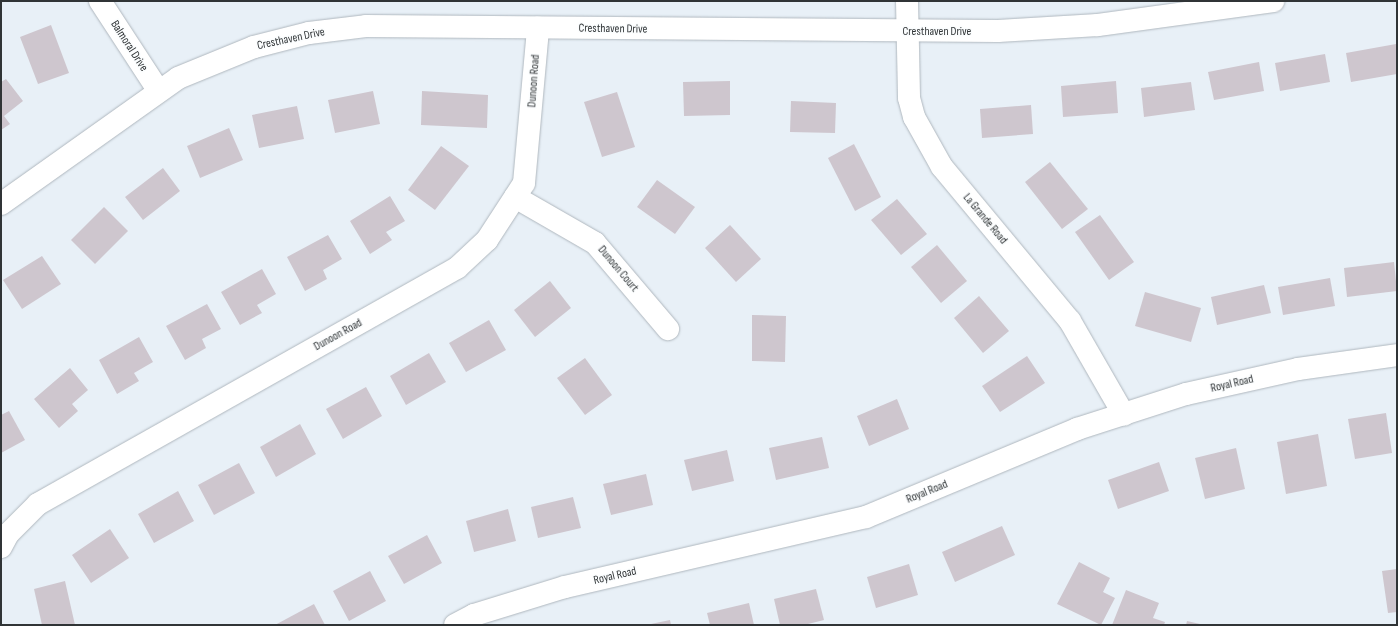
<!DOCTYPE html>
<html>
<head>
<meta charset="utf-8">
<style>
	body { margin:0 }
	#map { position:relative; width:1398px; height:626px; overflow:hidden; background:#e8f0f7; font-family:"Sofia Sans Condensed",sans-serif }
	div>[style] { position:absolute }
	.building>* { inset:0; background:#cec6ce }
	.roads { filter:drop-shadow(0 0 1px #afb7be) drop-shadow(0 0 1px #afb7be) }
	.minor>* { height:22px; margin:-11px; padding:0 11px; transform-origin:11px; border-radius:11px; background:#fff }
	span { translate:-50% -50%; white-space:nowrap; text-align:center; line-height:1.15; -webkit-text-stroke:3px #fbfdfe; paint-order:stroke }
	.street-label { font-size:12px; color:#303436 }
	.frame { position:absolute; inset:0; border:2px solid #303436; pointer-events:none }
</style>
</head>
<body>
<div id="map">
	<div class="building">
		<div style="clip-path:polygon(51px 25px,69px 73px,38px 84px,20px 37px)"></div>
		<div style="clip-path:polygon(1396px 44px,1397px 74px,1351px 82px,1346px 53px)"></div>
		<div style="clip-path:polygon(1325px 54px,1330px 82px,1280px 91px,1275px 63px)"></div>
		<div style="clip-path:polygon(1259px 62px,1264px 91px,1214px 100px,1208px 72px)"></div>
		<div style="clip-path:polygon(6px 79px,23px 101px,4px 116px,10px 124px,1px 130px,1px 82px)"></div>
		<div style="clip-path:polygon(730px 81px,730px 115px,684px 116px,683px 82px)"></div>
		<div style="clip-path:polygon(1116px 81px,1118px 113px,1063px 117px,1061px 86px)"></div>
		<div style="clip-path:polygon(1191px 82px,1195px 110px,1144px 117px,1141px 88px)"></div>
		<div style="clip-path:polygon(373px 91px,380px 124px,335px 133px,328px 100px)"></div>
		<div style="clip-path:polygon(422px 91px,488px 95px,487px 128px,421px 125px)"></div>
		<div style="clip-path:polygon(617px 92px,635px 147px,602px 157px,584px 102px)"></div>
		<div style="clip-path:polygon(791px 101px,836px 103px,835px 133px,790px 132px)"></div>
		<div style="clip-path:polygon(1031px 105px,1033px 134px,982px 138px,980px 109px)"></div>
		<div style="clip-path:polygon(297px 106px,304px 139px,259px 148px,252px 115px)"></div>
		<div style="clip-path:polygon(229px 128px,243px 160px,200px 178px,187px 146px)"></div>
		<div style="clip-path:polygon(854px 144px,881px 197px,855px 211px,828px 158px)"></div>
		<div style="clip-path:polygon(441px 146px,469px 166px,435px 210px,408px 190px)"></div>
		<div style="clip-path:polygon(1050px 162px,1088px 209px,1062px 229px,1025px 182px)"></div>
		<div style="clip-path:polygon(163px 168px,180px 191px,143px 220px,125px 197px)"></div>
		<div style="clip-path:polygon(657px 180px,695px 207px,675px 234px,637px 207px)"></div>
		<div style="clip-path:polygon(390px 196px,405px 221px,386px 232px,392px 240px,370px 254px,350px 221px)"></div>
		<div style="clip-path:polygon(897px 199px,927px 234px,901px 255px,871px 220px)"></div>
		<div style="clip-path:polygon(104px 207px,128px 231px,95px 264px,71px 240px)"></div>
		<div style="clip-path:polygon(1100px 215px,1134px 262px,1109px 280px,1075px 232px)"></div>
		<div style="clip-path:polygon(730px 225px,761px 259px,736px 282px,705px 248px)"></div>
		<div style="clip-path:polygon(328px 235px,342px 259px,323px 270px,327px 279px,305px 291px,287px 257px)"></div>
		<div style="clip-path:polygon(937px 245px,967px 281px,941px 303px,911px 267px)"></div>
		<div style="clip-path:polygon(42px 256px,61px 284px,22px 309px,3px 280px)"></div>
		<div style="clip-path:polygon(1394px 262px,1397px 291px,1347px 297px,1344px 268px)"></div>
		<div style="clip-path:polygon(262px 269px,276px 294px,257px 305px,262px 313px,240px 325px,221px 292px)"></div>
		<div style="clip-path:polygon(1330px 278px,1335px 306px,1283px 315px,1278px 287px)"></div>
		<div style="clip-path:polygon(550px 281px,571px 308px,535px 337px,514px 310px)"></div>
		<div style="clip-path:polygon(1264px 285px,1271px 313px,1217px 325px,1211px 297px)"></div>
		<div style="clip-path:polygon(1145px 292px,1201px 308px,1191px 342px,1135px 326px)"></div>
		<div style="clip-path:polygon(979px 296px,1009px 331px,983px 353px,954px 318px)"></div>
		<div style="clip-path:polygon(207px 304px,221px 329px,202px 339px,206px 348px,185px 360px,166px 326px)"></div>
		<div style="clip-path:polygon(752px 315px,786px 316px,785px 362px,752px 361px)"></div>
		<div style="clip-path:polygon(489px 320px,506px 350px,466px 372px,449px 343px)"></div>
		<div style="clip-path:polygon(139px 337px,153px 362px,134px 373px,139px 381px,117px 394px,99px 360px)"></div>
		<div style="clip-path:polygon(429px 353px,446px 382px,406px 405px,390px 376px)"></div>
		<div style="clip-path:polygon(1027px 356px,1045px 383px,1000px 412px,982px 386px)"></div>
		<div style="clip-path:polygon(585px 358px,612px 395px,585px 415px,557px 378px)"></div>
		<div style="clip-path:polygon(70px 368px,88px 390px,72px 404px,78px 411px,59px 428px,34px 399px)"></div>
		<div style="clip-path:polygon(366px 387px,382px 416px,343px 439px,326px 409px)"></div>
		<div style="clip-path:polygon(897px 399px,909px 429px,869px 446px,857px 416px)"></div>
		<div style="clip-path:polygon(9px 411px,25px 440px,1px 453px,1px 415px)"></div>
		<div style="clip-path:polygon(1386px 413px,1392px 453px,1355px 459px,1348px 419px)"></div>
		<div style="clip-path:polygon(300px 424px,316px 454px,276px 477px,260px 447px)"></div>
		<div style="clip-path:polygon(1318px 434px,1327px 486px,1286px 494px,1277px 442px)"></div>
		<div style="clip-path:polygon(822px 437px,829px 468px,776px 480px,769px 448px)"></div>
		<div style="clip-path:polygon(1236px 448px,1245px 489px,1205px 499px,1195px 458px)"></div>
		<div style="clip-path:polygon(727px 450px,734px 481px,692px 491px,684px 460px)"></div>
		<div style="clip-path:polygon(1159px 462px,1169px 491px,1118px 509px,1108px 480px)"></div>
		<div style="clip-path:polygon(239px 463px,255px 493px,214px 515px,198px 485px)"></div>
		<div style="clip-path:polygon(646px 474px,653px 505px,611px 515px,603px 484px)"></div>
		<div style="clip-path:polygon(178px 491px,194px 521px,154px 543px,138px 514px)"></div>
		<div style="clip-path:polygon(573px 497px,581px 528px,538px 538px,531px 507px)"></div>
		<div style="clip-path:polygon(508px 509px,516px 541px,474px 552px,466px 521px)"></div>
		<div style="clip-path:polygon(1002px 526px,1015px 555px,955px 582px,942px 552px)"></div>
		<div style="clip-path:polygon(110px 529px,129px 558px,91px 583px,72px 555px)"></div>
		<div style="clip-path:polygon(427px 535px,442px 563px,404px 584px,388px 556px)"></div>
		<div style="clip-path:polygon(1079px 562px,1110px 578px,1103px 592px,1115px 598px,1101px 625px,1057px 604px)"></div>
		<div style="clip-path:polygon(909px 564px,918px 595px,876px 608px,867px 577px)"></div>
		<div style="clip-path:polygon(1397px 569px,1397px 612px,1388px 613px,1382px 571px)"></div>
		<div style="clip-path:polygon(370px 571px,386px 601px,349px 621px,333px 591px)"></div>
		<div style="clip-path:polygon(65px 581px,75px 625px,42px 625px,34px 589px)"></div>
		<div style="clip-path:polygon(816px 589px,824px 620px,804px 625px,780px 625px,774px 599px)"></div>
		<div style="clip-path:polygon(1126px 590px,1159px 603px,1153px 618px,1165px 622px,1164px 625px,1112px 625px)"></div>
		<div style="clip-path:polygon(749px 603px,754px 625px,710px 625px,707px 613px)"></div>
		<div style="clip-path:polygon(314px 604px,325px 625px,275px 625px)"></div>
		<div style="clip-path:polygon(670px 620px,671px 625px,651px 625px,651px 624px)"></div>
		<div style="clip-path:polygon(1187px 621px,1200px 624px,1200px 625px,1186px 625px)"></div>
	</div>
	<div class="roads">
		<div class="minor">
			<div style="left:100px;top:1px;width:106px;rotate:56.9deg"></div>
			<div style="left:907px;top:1px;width:97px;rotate:88.8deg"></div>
			<div style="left:909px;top:98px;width:20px;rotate:75deg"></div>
			<div style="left:914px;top:117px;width:57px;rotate:60.8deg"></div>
			<div style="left:942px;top:167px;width:200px;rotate:50.3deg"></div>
			<div style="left:1070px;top:321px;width:108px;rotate:60.1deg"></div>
			<div style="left:515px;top:197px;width:92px;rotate:29.9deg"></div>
			<div style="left:595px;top:243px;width:113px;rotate:49.7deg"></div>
			<div style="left:1px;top:204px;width:217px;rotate:-35.4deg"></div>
			<div style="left:178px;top:78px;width:82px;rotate:-22.2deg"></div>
			<div style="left:254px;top:47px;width:57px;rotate:-14.3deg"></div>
			<div style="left:309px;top:33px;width:57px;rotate:-7deg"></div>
			<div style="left:366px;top:26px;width:632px;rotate:0.45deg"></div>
			<div style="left:998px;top:31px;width:100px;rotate:-3.4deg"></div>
			<div style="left:1098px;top:25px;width:177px;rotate:-7.8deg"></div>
			<div style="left:1px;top:547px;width:15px;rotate:-62deg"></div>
			<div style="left:8px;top:534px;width:42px;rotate:-45deg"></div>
			<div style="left:38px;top:504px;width:481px;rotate:-29.4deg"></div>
			<div style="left:457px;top:268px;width:41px;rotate:-43deg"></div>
			<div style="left:487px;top:240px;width:68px;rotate:-57deg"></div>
			<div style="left:524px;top:183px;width:156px;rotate:-84.8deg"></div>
			<div style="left:455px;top:625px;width:21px;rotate:-28deg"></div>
			<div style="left:474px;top:615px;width:95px;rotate:-17.1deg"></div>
			<div style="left:565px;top:587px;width:309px;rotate:-13.1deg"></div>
			<div style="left:866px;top:517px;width:229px;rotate:-22.6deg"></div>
			<div style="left:1077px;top:429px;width:114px;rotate:-17.8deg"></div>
			<div style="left:1186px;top:394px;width:115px;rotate:-12.6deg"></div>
			<div style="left:1298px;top:369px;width:100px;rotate:-8deg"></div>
		</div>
	</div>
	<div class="street-label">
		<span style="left:613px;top:29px;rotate:1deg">Cresthaven Drive</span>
		<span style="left:937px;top:32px">Cresthaven Drive</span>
		<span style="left:291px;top:39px;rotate:-12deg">Cresthaven Drive</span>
		<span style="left:129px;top:46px;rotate:57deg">Balmoral Drive</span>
		<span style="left:534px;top:81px;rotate:-86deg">Dunoon Road</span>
		<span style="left:985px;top:219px;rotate:50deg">La Grande Road</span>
		<span style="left:618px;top:269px;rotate:50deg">Dunoon Court</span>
		<span style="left:338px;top:335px;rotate:-29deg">Dunoon Road</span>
		<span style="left:1232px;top:384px;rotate:-13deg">Royal Road</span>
		<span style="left:927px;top:492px;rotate:-22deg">Royal Road</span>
		<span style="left:615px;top:576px;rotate:-13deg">Royal Road</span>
	</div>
	<div class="frame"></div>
</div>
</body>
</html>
